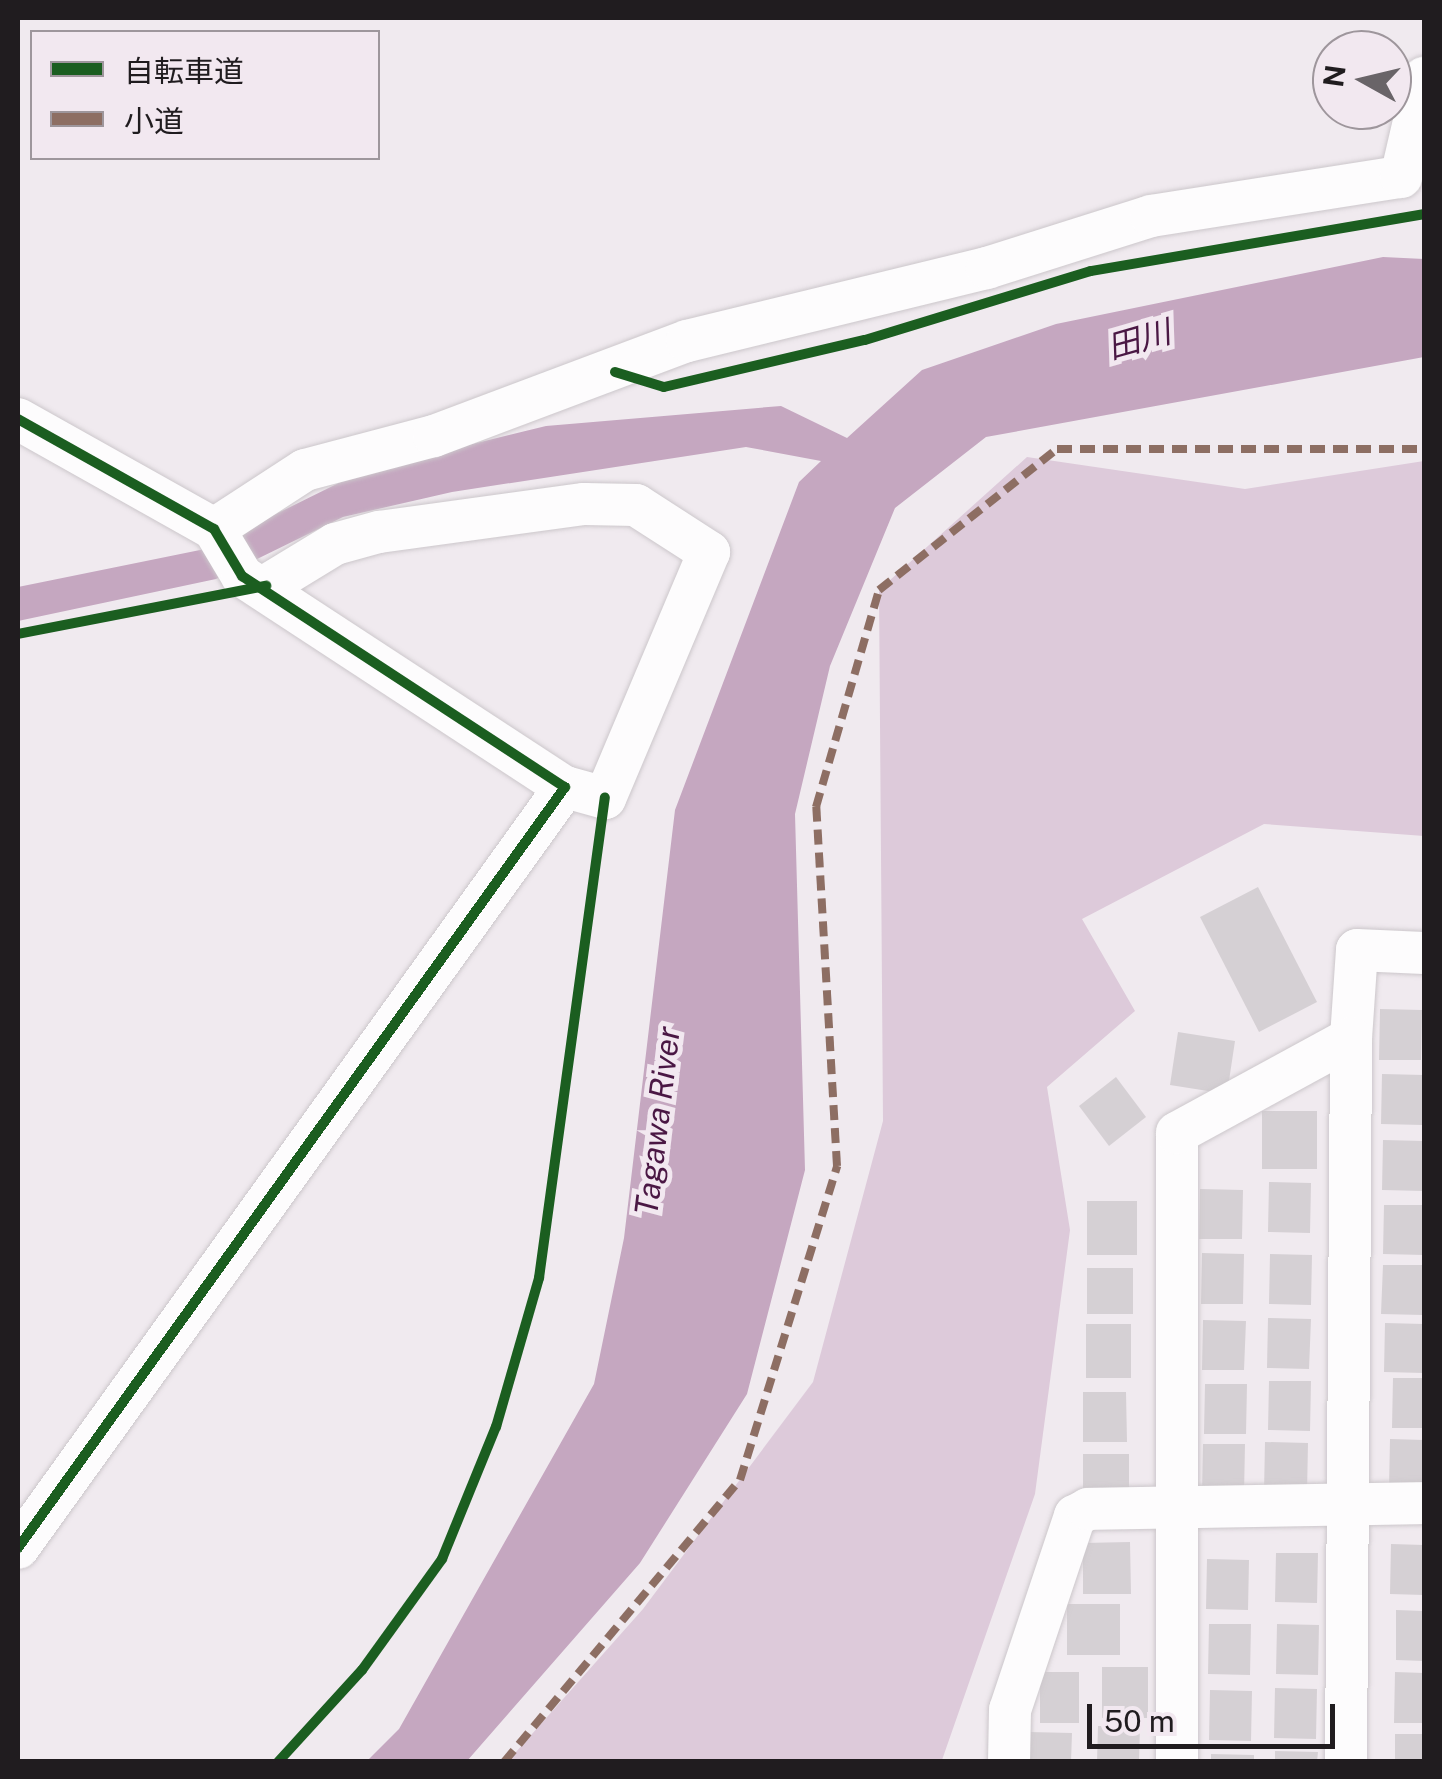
<!DOCTYPE html>
<html>
<head>
<meta charset="utf-8">
<style>
	body { margin:0 }
	#map { position:relative; width:1442px; height:1779px; overflow:hidden; background:#f0eaef; font-family:"Public Sans","Noto Sans JP",sans-serif }
	div>[style] { position:absolute }
	.green>* { inset:0; background:#ddcada }
	.water>* { inset:0; background:#c5a7c0 }
	.building>* { inset:0; background:#d5d0d4 }
	.roads { filter:drop-shadow(0 0 2px #ccc7cb) drop-shadow(0 0 2px #ccc7cb) }
	.minor>* { height:42px; margin:-21px; padding:0 21px; transform-origin:21px; border-radius:21px; background:#fdfcfd }
	.quiet>* { height:8px; margin-top:-4px; transform-origin:0; background:repeating-linear-gradient(90deg,#8d6e63 0 15px,transparent 0 23px) }
	.cycleway>* { height:10px; margin:-5px; padding:0 5px; transform-origin:5px; border-radius:5px; background:#1b5e20 }
	span { translate:-50% -50%; white-space:nowrap; text-align:center; line-height:1.15; -webkit-text-stroke:10px #f2e8f0; paint-order:stroke }
	.water-label { font-size:32px; color:#4a1744; font-style:italic }
	.frame { position:absolute; inset:0; border:20px solid #201c1f; pointer-events:none }
	.legend { position:absolute; left:30px; top:30px; width:350px; height:130px; box-sizing:border-box; background:#f2e8f0; border:2px solid #9e969c; margin:0; padding:12px 18px; list-style:none; font-size:30px; color:#201c1f }
	.legend li { display:flex; align-items:center; gap:20px; height:50px }
	.legend b { width:50px; border:2px solid #9e969c }
	.north { position:absolute; left:1312px; top:30px; width:100px; height:100px; box-sizing:border-box; background:#f2e8f0; border:2px solid #9e969c; border-radius:50%; rotate:278deg; font-size:28px; font-weight:700; line-height:40px; text-align:center; color:#201c1f }
	.north::after { content:''; display:block; margin:auto; width:35px; height:45px; background:#696468; clip-path:polygon(50% 0,100% 100%,50% 72%,0 100%) }
	.scale { position:absolute; left:1087px; top:1704px; width:248px; height:45px; box-sizing:border-box; border:5px solid #201c1f; border-top:0; padding-left:12px; font-size:30px; line-height:35px; white-space:nowrap; color:#201c1f; -webkit-text-stroke:8px #f2e8f0; paint-order:stroke }
</style>
</head>
<body>
<div id="map">
	<div class="green">
		<div style="clip-path:polygon(1027px 457px,1245px 489px,1424px 461px,1424px 836px,1264px 824px,1082px 919px,1135px 1011px,1047px 1087px,1070px 1230px,1035px 1494px,942px 1760px,508px 1761px,643px 1609px,813px 1382px,883px 1121px,879px 590px)"></div>
	</div>
	<div class="water">
		<div style="clip-path:polygon(1383px 257px,1424px 259px,1424px 357px,986px 437px,895px 508px,830px 666px,795px 814px,805px 1170px,747px 1394px,640px 1563px,467px 1761px,367px 1761px,399px 1729px,594px 1384px,624px 1238px,675px 810px,799px 482px,821px 461px,746px 447px,452px 492px,343px 517px,216px 579px,18px 621px,18px 587px,205px 549px,363px 471px,546px 426px,781px 406px,847px 438px,922px 370px,1056px 324px)"></div>
	</div>
	<div class="building">
		<div style="clip-path:polygon(1258px 887px,1317px 1002px,1259px 1032px,1200px 917px)"></div>
		<div style="clip-path:polygon(1380px 1009px,1422px 1010px,1421px 1060px,1379px 1060px)"></div>
		<div style="clip-path:polygon(1178px 1032px,1235px 1041px,1227px 1094px,1170px 1085px)"></div>
		<div style="clip-path:polygon(1382px 1074px,1424px 1075px,1423px 1125px,1381px 1124px)"></div>
		<div style="clip-path:polygon(1116px 1077px,1146px 1117px,1109px 1146px,1079px 1106px)"></div>
		<div style="clip-path:polygon(1262px 1111px,1317px 1111px,1317px 1169px,1262px 1169px)"></div>
		<div style="clip-path:polygon(1383px 1140px,1424px 1141px,1424px 1191px,1382px 1190px)"></div>
		<div style="clip-path:polygon(1269px 1182px,1311px 1183px,1310px 1233px,1268px 1232px)"></div>
		<div style="clip-path:polygon(1200px 1189px,1243px 1190px,1242px 1239px,1199px 1239px)"></div>
		<div style="clip-path:polygon(1087px 1201px,1137px 1201px,1137px 1255px,1087px 1255px)"></div>
		<div style="clip-path:polygon(1384px 1205px,1424px 1205px,1424px 1255px,1383px 1254px)"></div>
		<div style="clip-path:polygon(1202px 1253px,1244px 1254px,1243px 1304px,1201px 1304px)"></div>
		<div style="clip-path:polygon(1270px 1254px,1312px 1255px,1311px 1305px,1269px 1304px)"></div>
		<div style="clip-path:polygon(1383px 1265px,1424px 1265px,1423px 1315px,1381px 1314px)"></div>
		<div style="clip-path:polygon(1087px 1268px,1133px 1268px,1133px 1314px,1087px 1314px)"></div>
		<div style="clip-path:polygon(1268px 1318px,1311px 1319px,1309px 1369px,1267px 1368px)"></div>
		<div style="clip-path:polygon(1203px 1320px,1246px 1321px,1244px 1370px,1202px 1370px)"></div>
		<div style="clip-path:polygon(1385px 1323px,1424px 1324px,1424px 1373px,1384px 1372px)"></div>
		<div style="clip-path:polygon(1086px 1324px,1131px 1324px,1131px 1378px,1086px 1378px)"></div>
		<div style="clip-path:polygon(1393px 1378px,1424px 1378px,1424px 1428px,1392px 1428px)"></div>
		<div style="clip-path:polygon(1269px 1381px,1311px 1381px,1310px 1431px,1268px 1430px)"></div>
		<div style="clip-path:polygon(1205px 1384px,1247px 1384px,1246px 1434px,1204px 1434px)"></div>
		<div style="clip-path:polygon(1083px 1392px,1126px 1392px,1127px 1442px,1083px 1442px)"></div>
		<div style="clip-path:polygon(1390px 1439px,1424px 1440px,1424px 1489px,1389px 1489px)"></div>
		<div style="clip-path:polygon(1265px 1442px,1308px 1443px,1307px 1493px,1264px 1492px)"></div>
		<div style="clip-path:polygon(1203px 1444px,1245px 1444px,1244px 1494px,1202px 1493px)"></div>
		<div style="clip-path:polygon(1083px 1454px,1129px 1454px,1129px 1501px,1083px 1501px)"></div>
		<div style="clip-path:polygon(1130px 1542px,1131px 1594px,1083px 1594px,1083px 1543px)"></div>
		<div style="clip-path:polygon(1391px 1544px,1424px 1545px,1424px 1595px,1390px 1594px)"></div>
		<div style="clip-path:polygon(1276px 1553px,1318px 1553px,1317px 1603px,1275px 1602px)"></div>
		<div style="clip-path:polygon(1207px 1559px,1249px 1560px,1248px 1610px,1206px 1609px)"></div>
		<div style="clip-path:polygon(1067px 1604px,1120px 1604px,1120px 1655px,1067px 1655px)"></div>
		<div style="clip-path:polygon(1396px 1610px,1424px 1611px,1424px 1661px,1396px 1660px)"></div>
		<div style="clip-path:polygon(1209px 1624px,1251px 1624px,1250px 1675px,1208px 1674px)"></div>
		<div style="clip-path:polygon(1277px 1624px,1319px 1625px,1318px 1675px,1276px 1674px)"></div>
		<div style="clip-path:polygon(1102px 1667px,1148px 1667px,1148px 1718px,1102px 1718px)"></div>
		<div style="clip-path:polygon(1040px 1672px,1079px 1672px,1079px 1723px,1040px 1723px)"></div>
		<div style="clip-path:polygon(1395px 1672px,1424px 1673px,1424px 1723px,1394px 1723px)"></div>
		<div style="clip-path:polygon(1275px 1688px,1317px 1689px,1316px 1739px,1274px 1738px)"></div>
		<div style="clip-path:polygon(1210px 1690px,1252px 1691px,1251px 1741px,1209px 1740px)"></div>
		<div style="clip-path:polygon(1098px 1726px,1140px 1727px,1139px 1762px,1097px 1762px)"></div>
		<div style="clip-path:polygon(1029px 1732px,1072px 1733px,1071px 1762px,1028px 1762px)"></div>
		<div style="clip-path:polygon(1395px 1734px,1424px 1734px,1424px 1762px,1395px 1762px)"></div>
		<div style="clip-path:polygon(1275px 1751px,1318px 1752px,1317px 1762px,1275px 1762px)"></div>
		<div style="clip-path:polygon(1211px 1754px,1254px 1755px,1254px 1762px,1211px 1762px)"></div>
	</div>
	<div class="roads">
		<div class="minor">
			<div style="left:18px;top:419px;width:225px;rotate:29.3deg"></div>
			<div style="left:214px;top:529px;width:55px;rotate:59.2deg"></div>
			<div style="left:242px;top:576px;width:386px;rotate:33.2deg"></div>
			<div style="left:565px;top:787px;width:937px;rotate:125.71deg"></div>
			<div style="left:214px;top:529px;width:108px;rotate:-33deg"></div>
			<div style="left:305px;top:470px;width:133px;rotate:-14.8deg"></div>
			<div style="left:434px;top:436px;width:270px;rotate:-20.6deg"></div>
			<div style="left:687px;top:341px;width:309px;rotate:-13.7deg"></div>
			<div style="left:987px;top:268px;width:172px;rotate:-17.6deg"></div>
			<div style="left:1151px;top:216px;width:253px;rotate:-8.9deg"></div>
			<div style="left:1401px;top:177px;width:102px;rotate:-76.9deg"></div>
			<div style="left:266px;top:586px;width:81px;rotate:-31.3deg"></div>
			<div style="left:335px;top:544px;width:46px;rotate:-15.3deg"></div>
			<div style="left:379px;top:532px;width:207px;rotate:-7.8deg"></div>
			<div style="left:584px;top:504px;width:52px;rotate:1.1deg"></div>
			<div style="left:636px;top:505px;width:87px;rotate:32.8deg"></div>
			<div style="left:709px;top:552px;width:267px;rotate:112.9deg"></div>
			<div style="left:605px;top:798px;width:41px;rotate:-164.6deg"></div>
			<div style="left:1009px;top:1762px;width:52px;rotate:-88.9deg"></div>
			<div style="left:1010px;top:1710px;width:205px;rotate:-71.5deg"></div>
			<div style="left:1075px;top:1516px;width:15px;rotate:-28deg"></div>
			<div style="left:1088px;top:1509px;width:336px;rotate:-1deg"></div>
			<div style="left:1177px;top:1762px;width:629px;rotate:-90deg"></div>
			<div style="left:1177px;top:1133px;width:198px;rotate:-28.6deg"></div>
			<div style="left:1351px;top:1038px;width:88px;rotate:-86.1deg"></div>
			<div style="left:1357px;top:950px;width:67px;rotate:2.6deg"></div>
			<div style="left:1346px;top:1762px;width:724px;rotate:-89.6deg"></div>
		</div>
	</div>
	<div class="quiet">
		<div style="left:504px;top:1762px;width:368px;rotate:-50.1deg"></div>
		<div style="left:740px;top:1480px;width:329px;rotate:-72.8deg"></div>
		<div style="left:837px;top:1166px;width:360px;rotate:-93.3deg"></div>
		<div style="left:816px;top:807px;width:226px;rotate:-73.8deg"></div>
		<div style="left:879px;top:590px;width:227px;rotate:-38.4deg"></div>
		<div style="left:1057px;top:449px;width:367px"></div>
	</div>
	<div class="cycleway">
		<div style="left:615px;top:372px;width:51px;rotate:17deg"></div>
		<div style="left:664px;top:387px;width:206px;rotate:-13.2deg"></div>
		<div style="left:865px;top:340px;width:236px;rotate:-17deg"></div>
		<div style="left:1091px;top:271px;width:338px;rotate:-9.7deg"></div>
		<div style="left:18px;top:419px;width:225px;rotate:29.3deg"></div>
		<div style="left:214px;top:529px;width:55px;rotate:59.2deg"></div>
		<div style="left:242px;top:576px;width:386px;rotate:33.2deg"></div>
		<div style="left:565px;top:787px;width:937px;rotate:125.71deg"></div>
		<div style="left:18px;top:634px;width:253px;rotate:-11deg"></div>
		<div style="left:278px;top:1762px;width:125px;rotate:-47.6deg"></div>
		<div style="left:362px;top:1670px;width:137px;rotate:-54.2deg"></div>
		<div style="left:442px;top:1559px;width:143px;rotate:-67.8deg"></div>
		<div style="left:496px;top:1427px;width:155px;rotate:-73.9deg"></div>
		<div style="left:539px;top:1278px;width:485px;rotate:-82.2deg"></div>
	</div>
	<div class="water-label">
		<span style="left:1139px;top:340px;rotate:-16deg">田川</span>
		<span style="left:658px;top:1121px;rotate:-83deg">Tagawa River</span>
	</div>
	<div class="frame"></div>
	<ul class="legend">
	<li><b style="height:12px;background:#1b5e20"></b>自転車道</li>
	<li><b style="height:12px;background:#8d6e63"></b>小道</li>
	</ul>
	<div class="north">N</div>
	<div class="scale">50 m</div>
</div>
</body>
</html>
